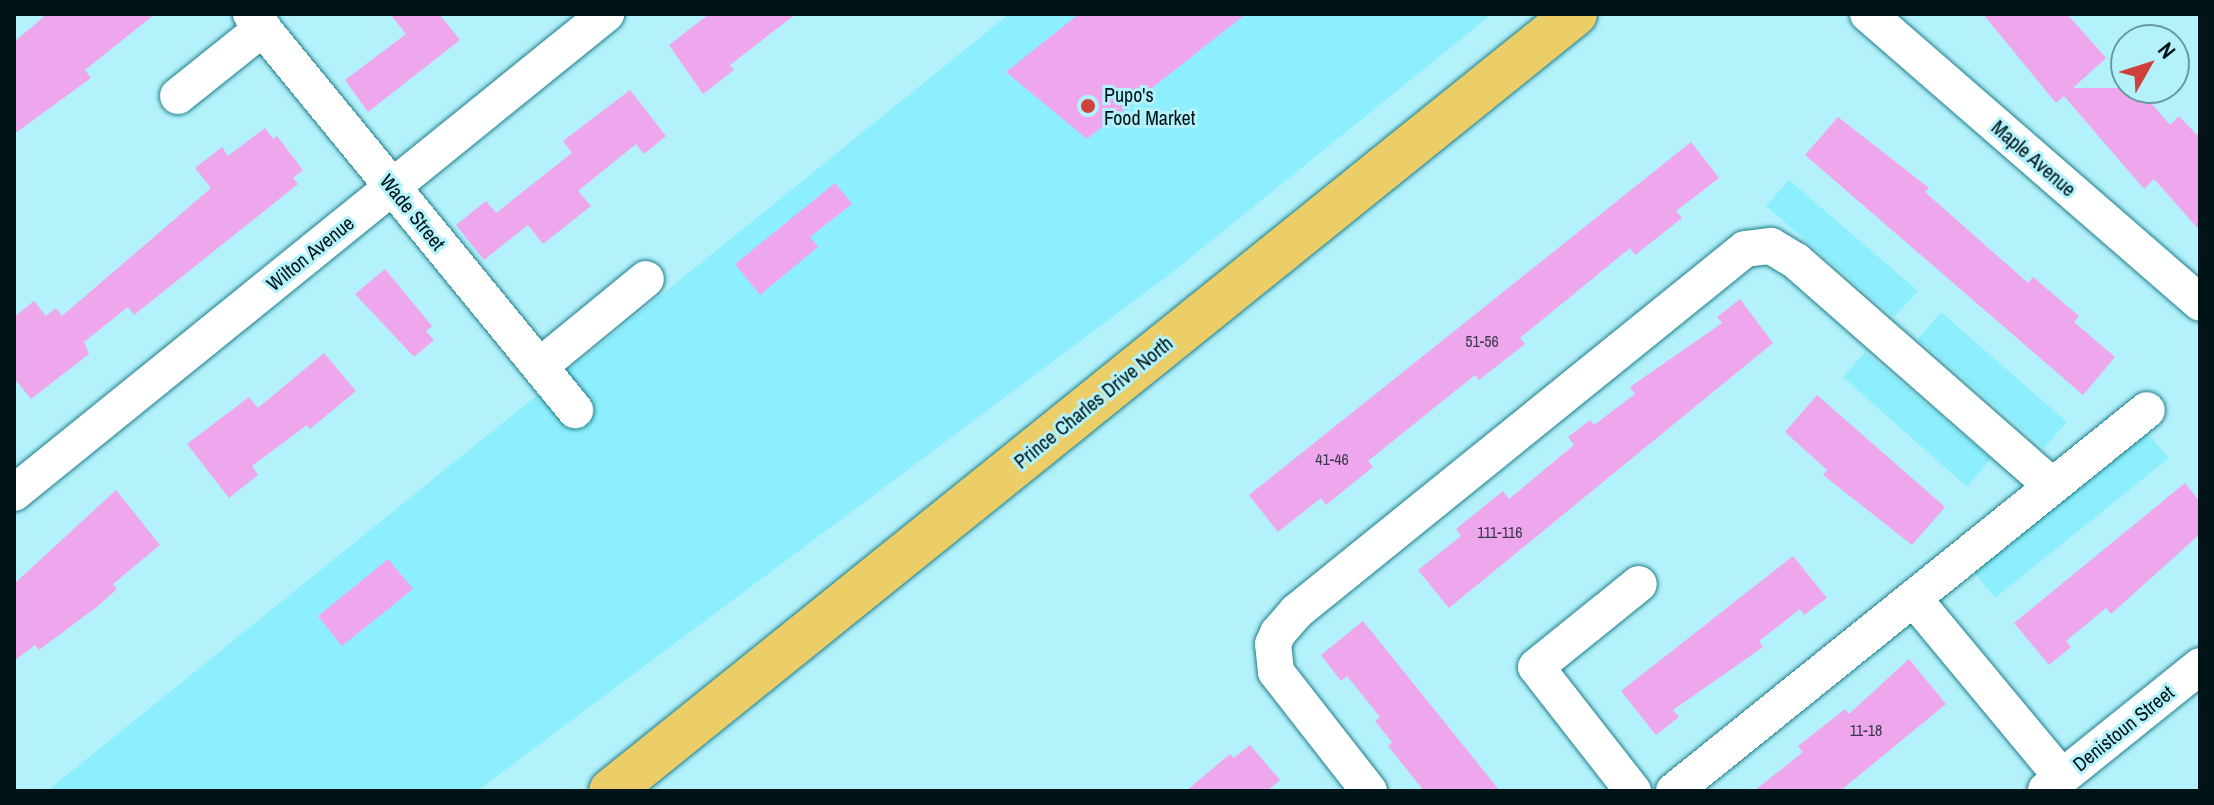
<!DOCTYPE html>
<html>
<head>
<meta charset="utf-8">
<style>
	body { margin:0 }
	#map { position:relative; width:2214px; height:805px; overflow:hidden; background:#b3f2fb; font-family:"Archivo Narrow",sans-serif }
	div>[style] { position:absolute }
	.built>* { inset:0; background:#8deffd }
	.building>* { inset:0; background:#eea7ed }
	.roads { filter:drop-shadow(0 0 2px #1d7e8a) drop-shadow(0 0 2px #1d7e8a) }
	.minor>* { height:36px; margin:-18px; padding:0 18px; transform-origin:18px; border-radius:18px; background:#fff }
	.major>* { height:44px; margin:-22px; padding:0 22px; transform-origin:22px; border-radius:22px; background:#ecce69 }
	.dots>* { width:22px; height:22px; translate:-50% -50%; box-sizing:border-box; border:4px solid #b3f2fb; border-radius:50% }
	span { translate:-50% -50%; white-space:nowrap; text-align:center; line-height:1.15; -webkit-text-stroke:6px #b3f2fb; paint-order:stroke }
	.number-label { font-size:16px; color:#3c394d }
	.number-label span { -webkit-text-stroke-width:0 }
	.poi-label { font-size:20px; color:#001418 }
	.left { translate:0 -50%; text-align:left }
	.street-label { font-size:20px; color:#001418 }
	.frame { position:absolute; inset:0; border:16px solid #001418; pointer-events:none }
	.north { position:absolute; left:2110px; top:24px; width:80px; height:80px; box-sizing:border-box; background:#b3f2fb; border:2px solid #6b99a0; border-radius:50%; rotate:51deg; font-size:22px; font-weight:700; line-height:32px; text-align:center; color:#001418 }
	.north::after { content:''; display:block; margin:auto; width:28px; height:36px; background:#cf413a; clip-path:polygon(50% 0,100% 100%,50% 72%,0 100%) }
</style>
</head>
<body>
<div id="map">
	<div class="built">
		<div style="clip-path:polygon(1009px 14px,1492px 14px,1169px 275px,477px 791px,47px 791px)"></div>
		<div style="clip-path:polygon(1789px 180px,1918px 291px,1894px 317px,1766px 206px)"></div>
		<div style="clip-path:polygon(1941px 312px,2067px 422px,2044px 448px,1918px 339px)"></div>
		<div style="clip-path:polygon(1865px 352px,1991px 459px,1967px 487px,1843px 377px)"></div>
		<div style="clip-path:polygon(2147px 433px,2169px 458px,1995px 598px,1974px 572px)"></div>
	</div>
	<div class="building">
		<div style="clip-path:polygon(47px 14px,155px 14px,85px 70px,91px 78px,14px 134px,14px 42px)"></div>
		<div style="clip-path:polygon(390px 14px,439px 14px,460px 40px,368px 112px,345px 80px,406px 34px)"></div>
		<div style="clip-path:polygon(709px 14px,796px 14px,730px 65px,734px 70px,703px 94px,669px 45px)"></div>
		<div style="clip-path:polygon(1079px 14px,1246px 14px,1087px 139px,1006px 72px)"></div>
		<div style="clip-path:polygon(1983px 14px,2067px 14px,2106px 58px,2073px 88px,2138px 88px,2170px 125px,2179px 116px,2200px 138px,2200px 231px,2154px 179px,2144px 189px,2064px 96px,2056px 103px)"></div>
		<div style="clip-path:polygon(630px 90px,666px 136px,644px 154px,636px 144px,578px 191px,591px 206px,543px 244px,528px 225px,484px 260px,456px 225px,486px 201px,496px 213px,572px 153px,563px 141px)"></div>
		<div style="clip-path:polygon(1838px 117px,1929px 188px,1925px 192px,2028px 283px,2033px 277px,2079px 316px,2074px 322px,2115px 357px,2083px 395px,1805px 155px)"></div>
		<div style="clip-path:polygon(265px 128px,273px 139px,277px 136px,303px 170px,293px 178px,298px 184px,134px 315px,128px 307px,84px 342px,89px 354px,31px 399px,14px 378px,14px 317px,34px 301px,46px 316px,56px 308px,62px 316px,211px 188px,195px 168px,222px 147px,228px 156px)"></div>
		<div style="clip-path:polygon(1691px 142px,1719px 178px,1676px 211px,1682px 218px,1635px 255px,1630px 248px,1520px 338px,1525px 344px,1479px 380px,1475px 375px,1368px 461px,1373px 467px,1326px 505px,1321px 498px,1278px 532px,1249px 495px)"></div>
		<div style="clip-path:polygon(835px 183px,852px 204px,810px 237px,818px 247px,760px 295px,735px 264px)"></div>
		<div style="clip-path:polygon(385px 269px,432px 326px,426px 331px,434px 340px,414px 357px,355px 294px)"></div>
		<div style="clip-path:polygon(1740px 299px,1773px 343px,1449px 608px,1418px 570px,1461px 536px,1456px 529px,1503px 491px,1509px 499px,1574px 445px,1568px 437px,1590px 420px,1594px 425px,1635px 394px,1630px 387px,1722px 323px,1717px 317px)"></div>
		<div style="clip-path:polygon(324px 353px,356px 391px,310px 429px,307px 425px,252px 466px,258px 475px,229px 498px,187px 444px,249px 397px,258px 408px)"></div>
		<div style="clip-path:polygon(1817px 395px,1945px 507px,1912px 545px,1823px 475px,1827px 470px,1785px 432px)"></div>
		<div style="clip-path:polygon(2185px 483px,2200px 502px,2200px 534px,2111px 614px,2106px 608px,2066px 641px,2071px 647px,2049px 665px,2014px 623px)"></div>
		<div style="clip-path:polygon(116px 490px,160px 545px,113px 584px,117px 589px,98px 606px,39px 650px,35px 645px,14px 661px,14px 584px)"></div>
		<div style="clip-path:polygon(1793px 556px,1827px 598px,1804px 615px,1800px 609px,1759px 641px,1763px 647px,1673px 710px,1679px 717px,1656px 735px,1621px 691px)"></div>
		<div style="clip-path:polygon(388px 559px,413px 589px,342px 646px,318px 616px)"></div>
		<div style="clip-path:polygon(1363px 621px,1500px 791px,1424px 791px,1388px 746px,1392px 742px,1375px 721px,1380px 717px,1347px 676px,1341px 681px,1321px 655px)"></div>
		<div style="clip-path:polygon(1909px 659px,1946px 704px,1840px 791px,1754px 791px,1803px 752px,1798px 746px,1845px 709px,1849px 714px)"></div>
		<div style="clip-path:polygon(1250px 745px,1280px 780px,1267px 791px,1186px 791px,1230px 754px,1234px 758px)"></div>
	</div>
	<div class="roads">
		<div class="minor">
			<div style="left:251px;top:14px;width:512px;rotate:50.71deg"></div>
			<div style="left:1868px;top:14px;width:440px;rotate:41deg"></div>
			<div style="left:178px;top:96px;width:109px;rotate:-38.7deg"></div>
			<div style="left:540px;top:366px;width:137px;rotate:-39.4deg"></div>
			<div style="left:14px;top:493px;width:762px;rotate:-38.98deg"></div>
			<div style="left:1914px;top:599px;width:231px;rotate:50.3deg"></div>
			<div style="left:2046px;top:790px;width:198px;rotate:-38.8deg"></div>
			<div style="left:1369px;top:791px;width:151px;rotate:-128deg"></div>
			<div style="left:1276px;top:672px;width:28px;rotate:-96deg"></div>
			<div style="left:1273px;top:644px;width:12px;rotate:-66deg"></div>
			<div style="left:1278px;top:633px;width:28px;rotate:-49deg"></div>
			<div style="left:1296px;top:612px;width:577px;rotate:-38.95deg"></div>
			<div style="left:1745px;top:249px;width:26px;rotate:-7deg"></div>
			<div style="left:1771px;top:246px;width:29px;rotate:31deg"></div>
			<div style="left:1796px;top:261px;width:339px;rotate:41.3deg"></div>
			<div style="left:1633px;top:791px;width:157px;rotate:-128deg"></div>
			<div style="left:1536px;top:667px;width:132px;rotate:-38.9deg"></div>
			<div style="left:1674px;top:791px;width:607px;rotate:-38.85deg"></div>
		</div>
		<div class="major">
			<div style="left:611px;top:791px;width:1238px;rotate:-38.87deg"></div>
		</div>
	</div>
	<div class="dots">
		<div style="left:1088px;top:106px;background:#cf413a"></div>
	</div>
	<div class="number-label">
		<span style="left:1482px;top:341px">51-56</span>
		<span style="left:1332px;top:459px">41-46</span>
		<span style="left:1500px;top:532px">111-116</span>
		<span style="left:1866px;top:730px">11-18</span>
	</div>
	<div class="poi-label">
		<span class="left" style="left:1104px;top:106px">Pupo's<br>Food Market</span>
	</div>
	<div class="street-label">
		<span style="left:2034px;top:158px;rotate:41deg">Maple Avenue</span>
		<span style="left:413px;top:212px;rotate:51deg">Wade Street</span>
		<span style="left:310px;top:253px;rotate:-39deg">Wilton Avenue</span>
		<span style="left:1093px;top:402px;rotate:-39deg">Prince Charles Drive North</span>
		<span style="left:2123px;top:728px;rotate:-39deg">Denistoun Street</span>
	</div>
	<div class="frame"></div>
	<div class="north">N</div>
</div>
</body>
</html>
